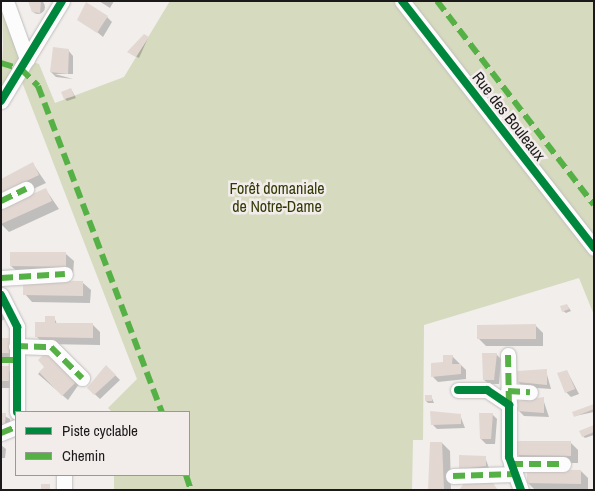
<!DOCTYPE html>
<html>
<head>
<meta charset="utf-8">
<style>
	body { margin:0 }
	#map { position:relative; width:595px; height:491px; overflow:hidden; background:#f1eeec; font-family:"Archivo Narrow",sans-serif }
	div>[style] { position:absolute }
	.green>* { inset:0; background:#d6dabe }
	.shadow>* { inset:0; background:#0003 }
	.round { border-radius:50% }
	.building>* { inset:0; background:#e3d7d2 }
	.roads { filter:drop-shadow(0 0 1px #c0bebd) drop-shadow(0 0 1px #c0bebd) }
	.minor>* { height:15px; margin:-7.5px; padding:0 7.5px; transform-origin:7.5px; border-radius:7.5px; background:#fdfcfc }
	.quiet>* { height:6px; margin-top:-3px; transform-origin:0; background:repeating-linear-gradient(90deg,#55b145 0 12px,transparent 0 18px) }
	.cycleway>* { height:8px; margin:-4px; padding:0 4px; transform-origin:4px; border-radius:4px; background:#00873e }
	span { translate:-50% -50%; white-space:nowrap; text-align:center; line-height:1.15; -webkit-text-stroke:5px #f2edeb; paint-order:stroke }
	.street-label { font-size:16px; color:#1b1919 }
	.park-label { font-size:16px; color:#333a06 }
	.frame { position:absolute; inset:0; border:2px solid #1b1919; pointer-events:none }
	.legend { position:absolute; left:15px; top:411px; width:175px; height:65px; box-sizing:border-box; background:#f2edeb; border:1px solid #9c9897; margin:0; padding:6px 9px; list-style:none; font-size:15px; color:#1b1919 }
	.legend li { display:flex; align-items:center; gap:10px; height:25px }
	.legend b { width:25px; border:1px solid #9c9897 }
</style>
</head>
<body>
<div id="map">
	<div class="green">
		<div style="clip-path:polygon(2px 1px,19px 59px,1px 90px,3px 45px)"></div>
		<div style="clip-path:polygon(170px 1px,594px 1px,594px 315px,579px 278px,424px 325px,423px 440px,413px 440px,412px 490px,114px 490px,114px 475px,189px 475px,189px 412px,112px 412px,108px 408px,137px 379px,22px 82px,33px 62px,39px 64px,55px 103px,124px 77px)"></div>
	</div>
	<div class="shadow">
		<div class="round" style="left:31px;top:0;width:14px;height:14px"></div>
		<div style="clip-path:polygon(99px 1px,114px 1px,110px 8px)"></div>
		<div style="clip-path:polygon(107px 17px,112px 22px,103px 37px,85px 22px)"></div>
		<div style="clip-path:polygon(148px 38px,139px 58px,131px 54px)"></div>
		<div style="clip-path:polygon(68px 50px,73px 56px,73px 74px,55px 74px,73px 79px,56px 77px,51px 72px)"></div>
		<div style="clip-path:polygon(71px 89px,76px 98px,67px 101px,65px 99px)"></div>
		<div style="clip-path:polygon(33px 164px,46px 183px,1px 204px)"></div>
		<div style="clip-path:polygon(46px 190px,59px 209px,9px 232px,1px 224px,1px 210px)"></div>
		<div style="clip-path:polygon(66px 254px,74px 261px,73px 274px,19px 273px,11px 266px)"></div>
		<div style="clip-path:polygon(83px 283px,91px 290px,90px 303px,32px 302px,25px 294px)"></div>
		<div style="clip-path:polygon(567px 305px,571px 311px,566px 313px,563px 311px)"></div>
		<div style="clip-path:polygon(1px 307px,8px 318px,1px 321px)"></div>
		<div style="clip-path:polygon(54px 317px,57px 324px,92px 324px,100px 332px,100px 345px,44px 344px,36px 336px)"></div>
		<div style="clip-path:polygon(536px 326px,543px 333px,543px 346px,486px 346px,478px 338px)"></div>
		<div style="clip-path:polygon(1px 339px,16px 347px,16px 360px,1px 360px)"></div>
		<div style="clip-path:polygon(45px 354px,79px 384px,68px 400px,38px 374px,43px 369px,49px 375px)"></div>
		<div style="clip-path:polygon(496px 354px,501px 359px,499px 384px,489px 384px,484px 380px)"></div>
		<div style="clip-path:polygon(452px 356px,466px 370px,466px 379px,438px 382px,433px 377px)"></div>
		<div style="clip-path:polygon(106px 366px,120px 380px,100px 399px,88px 388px)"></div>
		<div style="clip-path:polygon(1px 367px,16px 375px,16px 388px,1px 388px)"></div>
		<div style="clip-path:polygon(546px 371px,551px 389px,523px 387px,518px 382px)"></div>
		<div style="clip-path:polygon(567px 371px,579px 394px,571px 397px,566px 392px)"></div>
		<div style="clip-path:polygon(431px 396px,434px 403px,428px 403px,426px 401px)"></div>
		<div style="clip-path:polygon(543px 399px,549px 417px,524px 416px,519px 411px)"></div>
		<div style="clip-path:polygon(594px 405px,594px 412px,575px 416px)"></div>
		<div style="clip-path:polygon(1px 414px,10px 419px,10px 429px,1px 429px)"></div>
		<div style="clip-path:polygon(492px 414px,497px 419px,495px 444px,486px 444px,481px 439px)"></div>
		<div style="clip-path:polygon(460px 415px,465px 428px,437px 429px,432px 424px)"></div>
		<div style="clip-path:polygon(594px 427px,594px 435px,585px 438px,583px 436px)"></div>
		<div style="clip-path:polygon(570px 442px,578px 450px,578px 463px,526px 463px,518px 455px)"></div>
		<div style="clip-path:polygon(442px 443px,450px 451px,451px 490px,430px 490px)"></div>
		<div style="clip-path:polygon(1px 445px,6px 449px,5px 458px,1px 458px)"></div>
		<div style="clip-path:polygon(460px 456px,485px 457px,490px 471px,465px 473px)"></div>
		<div style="clip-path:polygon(581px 471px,588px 478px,588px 490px,535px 490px,528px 483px)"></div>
	</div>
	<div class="building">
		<div style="clip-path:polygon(28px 1px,41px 1px,40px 13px,32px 12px)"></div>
		<div style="clip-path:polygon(86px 2px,108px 16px,97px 33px,77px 20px)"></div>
		<div style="clip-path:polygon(144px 34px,149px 37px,136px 57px,127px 52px)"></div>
		<div style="clip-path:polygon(53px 47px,69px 49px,68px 74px,50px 72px)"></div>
		<div style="clip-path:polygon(71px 88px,74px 96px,64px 99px,61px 92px)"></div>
		<div style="clip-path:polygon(33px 162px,39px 175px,1px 193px,1px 179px)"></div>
		<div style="clip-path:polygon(46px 188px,52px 201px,1px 224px,1px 208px)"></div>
		<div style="clip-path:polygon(10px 252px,66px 252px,66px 267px,10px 266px)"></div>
		<div style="clip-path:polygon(23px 280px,83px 281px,83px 296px,23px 295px)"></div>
		<div style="clip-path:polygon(567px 304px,569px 309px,562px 312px,560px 306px)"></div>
		<div style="clip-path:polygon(45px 316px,55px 316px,55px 323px,93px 323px,93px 338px,35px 337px,35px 322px,45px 322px)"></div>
		<div style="clip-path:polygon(536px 324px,536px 339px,477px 339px,477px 325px)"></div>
		<div style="clip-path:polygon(1px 338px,9px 338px,9px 353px,1px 353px)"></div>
		<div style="clip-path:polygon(45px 353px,74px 378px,75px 383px,62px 396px,39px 372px,44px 367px,38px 360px)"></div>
		<div style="clip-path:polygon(482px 353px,497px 353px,494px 380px,483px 380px)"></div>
		<div style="clip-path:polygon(443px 355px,453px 355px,452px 364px,461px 364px,461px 374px,431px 377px,431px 363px,443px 362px)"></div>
		<div style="clip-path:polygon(106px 365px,116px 375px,94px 395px,87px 388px)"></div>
		<div style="clip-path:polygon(1px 366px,9px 366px,9px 381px,1px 381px)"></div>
		<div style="clip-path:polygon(547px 369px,547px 385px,517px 382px,517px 371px)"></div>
		<div style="clip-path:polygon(567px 370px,575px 389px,565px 393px,557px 373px)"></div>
		<div style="clip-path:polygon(425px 395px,432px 395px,432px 401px,425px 401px)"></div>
		<div style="clip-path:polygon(544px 397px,544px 413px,517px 411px,517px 401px)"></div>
		<div style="clip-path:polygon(594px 404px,594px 409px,574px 417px,572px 412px)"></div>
		<div style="clip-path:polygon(430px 411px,461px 414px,461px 424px,431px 425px)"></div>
		<div style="clip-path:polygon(1px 413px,6px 413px,5px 424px,1px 424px)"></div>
		<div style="clip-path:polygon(479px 413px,493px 413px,491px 439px,480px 439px)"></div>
		<div style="clip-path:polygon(594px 425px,594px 432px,582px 437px,579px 431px)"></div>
		<div style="clip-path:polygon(517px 441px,571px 441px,571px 456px,517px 455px)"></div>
		<div style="clip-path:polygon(430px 442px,442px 442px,444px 490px,428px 490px)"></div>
		<div style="clip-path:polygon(459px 455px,486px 456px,486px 466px,459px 469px)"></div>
		<div style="clip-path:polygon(527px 469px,581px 470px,581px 484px,527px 483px)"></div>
		<div style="clip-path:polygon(464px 483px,493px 483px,498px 490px,459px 490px)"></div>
		<div style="clip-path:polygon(41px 484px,50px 484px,50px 490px,41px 490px)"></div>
	</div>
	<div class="roads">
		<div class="minor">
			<div style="left:6px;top:1px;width:62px;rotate:70.1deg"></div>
			<div style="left:402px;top:1px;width:313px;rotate:52.1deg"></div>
			<div style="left:1px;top:101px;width:117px;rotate:-58.6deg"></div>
			<div style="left:1px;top:201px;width:28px;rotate:-26deg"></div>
			<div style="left:1px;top:278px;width:64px;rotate:-3.6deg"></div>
			<div style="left:1px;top:295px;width:36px;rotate:63deg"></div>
			<div style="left:17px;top:327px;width:85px;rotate:90deg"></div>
			<div style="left:16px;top:346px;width:35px;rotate:2deg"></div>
			<div style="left:51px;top:347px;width:44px;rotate:45deg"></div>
			<div style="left:508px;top:355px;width:50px;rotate:88.9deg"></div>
			<div style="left:458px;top:390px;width:29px"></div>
			<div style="left:487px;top:390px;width:27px;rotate:34deg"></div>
			<div style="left:509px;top:405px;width:52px;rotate:90deg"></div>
			<div style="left:509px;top:457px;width:35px;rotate:70deg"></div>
			<div style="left:508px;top:391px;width:22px;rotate:3deg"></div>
			<div style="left:1px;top:433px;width:16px;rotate:-22deg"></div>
			<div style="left:511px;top:464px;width:52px"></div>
			<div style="left:453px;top:476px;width:62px;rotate:-1.8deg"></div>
			<div style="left:64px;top:490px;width:15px;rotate:-90deg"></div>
		</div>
	</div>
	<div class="quiet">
		<div style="left:437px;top:1px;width:257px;rotate:52.4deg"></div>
		<div style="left:1px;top:63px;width:21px;rotate:17deg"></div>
		<div style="left:21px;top:69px;width:24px;rotate:45deg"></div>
		<div style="left:38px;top:86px;width:349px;rotate:69.2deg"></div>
		<div style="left:1px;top:201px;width:28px;rotate:-26deg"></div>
		<div style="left:1px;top:278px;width:64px;rotate:-3.6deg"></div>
		<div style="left:16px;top:346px;width:35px;rotate:2deg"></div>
		<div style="left:51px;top:347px;width:44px;rotate:45deg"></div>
		<div style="left:508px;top:355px;width:50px;rotate:88.9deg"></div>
		<div style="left:1px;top:360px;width:15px"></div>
		<div style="left:508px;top:391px;width:22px;rotate:3deg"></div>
		<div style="left:1px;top:433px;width:16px;rotate:-22deg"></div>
		<div style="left:511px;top:464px;width:52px"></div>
		<div style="left:186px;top:475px;width:16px;rotate:72deg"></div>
		<div style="left:453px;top:476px;width:62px;rotate:-1.8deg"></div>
	</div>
	<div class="cycleway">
		<div style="left:402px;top:1px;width:313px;rotate:52.1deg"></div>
		<div style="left:1px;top:101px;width:117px;rotate:-58.6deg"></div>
		<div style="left:1px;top:295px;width:36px;rotate:63deg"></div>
		<div style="left:17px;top:327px;width:85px;rotate:90deg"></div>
		<div style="left:458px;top:390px;width:29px"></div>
		<div style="left:487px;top:390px;width:27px;rotate:34deg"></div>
		<div style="left:509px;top:405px;width:52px;rotate:90deg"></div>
		<div style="left:509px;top:457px;width:35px;rotate:70deg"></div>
	</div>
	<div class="street-label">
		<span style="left:509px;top:116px;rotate:52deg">Rue des Bouleaux</span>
	</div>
	<div class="park-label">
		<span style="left:277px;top:197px">Forêt domaniale<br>de Notre-Dame</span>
	</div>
	<div class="frame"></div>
	<ul class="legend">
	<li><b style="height:6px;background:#00873e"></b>Piste cyclable</li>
	<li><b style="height:6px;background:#55b145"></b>Chemin</li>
	</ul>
</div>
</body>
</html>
